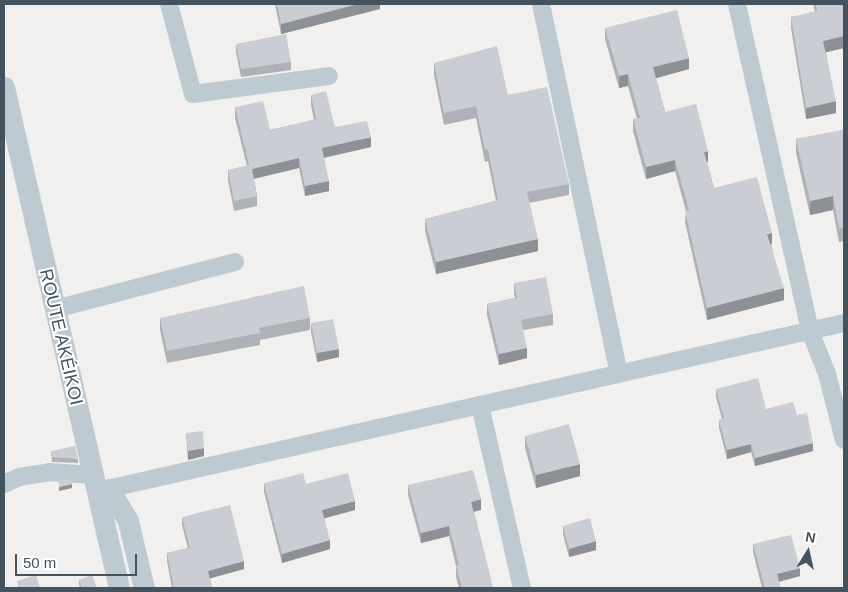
<!DOCTYPE html>
<html>
<head>
<meta charset="utf-8">
<style>
	body { margin:0 }
	#map { position:relative; width:848px; height:592px; overflow:hidden; background:#f2efef; font-family:Arial,sans-serif }
	div>[style] { position:absolute }
	.minor>* { height:18px; margin:-9px; padding:0 9px; transform-origin:9px; border-radius:9px; background:#becad2 }
	.tertiary>* { height:21px; margin:-10.5px; padding:0 10.5px; transform-origin:10.5px; border-radius:10.5px; background:#becad2 }
	.wall>* { inset:0; background:#aeb1b6 }
	.shaded-wall>* { inset:0; background:#8d9094 }
	.building>* { inset:0; background:#caced4 }
	span { translate:-50% -50%; white-space:nowrap; text-align:center; line-height:1.15; -webkit-text-stroke:4px #fff; paint-order:stroke }
	.street-label { font-size:18px; color:#45535e }
	.frame { position:absolute; inset:0; border:5px solid #45535e; pointer-events:none }
	.north { position:absolute; left:783px; top:527px; width:50px; height:50px; -webkit-text-stroke:4px #fff; paint-order:stroke; rotate:10deg; font-size:14px; font-weight:700; line-height:20px; text-align:center; color:#45535e }
	.north::after { content:''; display:block; margin:auto; width:18px; height:22px; background:#45535e; clip-path:polygon(50% 0,100% 100%,50% 72%,0 100%) }
	.scale { position:absolute; left:15px; top:554px; width:122px; height:22px; box-sizing:border-box; border:2px solid #45535e; border-top:0; padding-left:6px; font-size:15px; line-height:18px; white-space:nowrap; color:#45535e; -webkit-text-stroke:4px #fff; paint-order:stroke }
</style>
</head>
<body>
<div id="map">
	<div class="minor">
		<div style="left:169px;top:4px;width:93px;rotate:75.1deg"></div>
		<div style="left:193px;top:94px;width:137px;rotate:-7.5deg"></div>
		<div style="left:541px;top:4px;width:378px;rotate:78.1deg"></div>
		<div style="left:737px;top:4px;width:335px;rotate:77.4deg"></div>
		<div style="left:810px;top:331px;width:46px;rotate:68.4deg"></div>
		<div style="left:827px;top:374px;width:68px;rotate:75.6deg"></div>
		<div style="left:55px;top:309px;width:186px;rotate:-14.6deg"></div>
		<div style="left:480px;top:405px;width:188px;rotate:77.1deg"></div>
		<div style="left:4px;top:484px;width:17px;rotate:-25deg"></div>
		<div style="left:19px;top:477px;width:30px;rotate:-9deg"></div>
		<div style="left:49px;top:472px;width:44px;rotate:3.9deg"></div>
		<div style="left:98px;top:491px;width:765px;rotate:-12.69deg"></div>
	</div>
	<div class="tertiary">
		<div style="left:4px;top:87px;width:514px;rotate:77.07deg"></div>
		<div style="left:109px;top:489px;width:37px;rotate:59deg"></div>
		<div style="left:128px;top:521px;width:69px;rotate:76.6deg"></div>
	</div>
	<div class="wall">
		<div style="clip-path:polygon(275px 4px,380px 4px,380px 9px,281px 34px)"></div>
		<div style="clip-path:polygon(813px 4px,844px 4px,844px 48px,826px 52px,836px 113px,806px 119px,791px 28px,791px 17px,815px 12px)"></div>
		<div style="clip-path:polygon(605px 28px,689px 69px,656px 78px,665px 112px,708px 162px,707px 162px,714px 188px,772px 244px,771px 244px,784px 300px,707px 320px,685px 222px,686px 211px,675px 171px,646px 179px,633px 131px,633px 119px,637px 119px,628px 86px,619px 88px,605px 39px)"></div>
		<div style="clip-path:polygon(236px 44px,291px 62px,291px 70px,241px 77px,236px 52px)"></div>
		<div style="clip-path:polygon(434px 63px,508px 95px,569px 184px,569px 195px,529px 203px,538px 251px,436px 274px,425px 231px,425px 219px,496px 201px,488px 161px,485px 162px,476px 118px,444px 125px,434px 75px)"></div>
		<div style="clip-path:polygon(311px 95px,335px 127px,371px 147px,324px 158px,329px 191px,305px 196px,299px 168px,254px 179px,257px 196px,257px 206px,234px 211px,228px 180px,228px 170px,247px 166px,235px 118px,235px 107px,270px 130px,314px 120px,311px 105px)"></div>
		<div style="clip-path:polygon(844px 130px,844px 241px,839px 242px,833px 210px,810px 215px,796px 153px,796px 139px)"></div>
		<div style="clip-path:polygon(514px 283px,553px 314px,553px 325px,523px 330px,527px 358px,499px 365px,487px 315px,487px 304px,515px 298px,514px 294px)"></div>
		<div style="clip-path:polygon(160px 318px,310px 318px,310px 330px,260px 340px,260px 345px,167px 363px,160px 330px)"></div>
		<div style="clip-path:polygon(311px 323px,339px 357px,317px 362px,311px 332px)"></div>
		<div style="clip-path:polygon(716px 389px,766px 409px,797px 415px,813px 451px,755px 466px,751px 452px,727px 459px,719px 428px,719px 420px,722px 419px,716px 397px)"></div>
		<div style="clip-path:polygon(186px 433px,204px 456px,188px 460px)"></div>
		<div style="clip-path:polygon(525px 436px,580px 476px,536px 488px,525px 448px)"></div>
		<div style="clip-path:polygon(51px 451px,78px 459px,78px 463px,52px 462px)"></div>
		<div style="clip-path:polygon(264px 483px,306px 484px,355px 510px,324px 518px,330px 549px,282px 563px,264px 492px)"></div>
		<div style="clip-path:polygon(408px 485px,481px 510px,474px 512px,493px 588px,459px 588px,456px 577px,456px 566px,449px 536px,421px 543px,408px 495px)"></div>
		<div style="clip-path:polygon(182px 517px,244px 569px,210px 578px,212px 588px,172px 588px,167px 561px,167px 553px,188px 548px,182px 525px)"></div>
		<div style="clip-path:polygon(563px 526px,596px 550px,569px 557px,563px 534px)"></div>
		<div style="clip-path:polygon(753px 544px,800px 576px,779px 582px,781px 588px,762px 588px,753px 552px)"></div>
		<div style="clip-path:polygon(79px 580px,97px 588px,80px 588px,79px 584px)"></div>
	</div>
	<div class="shaded-wall">
		<div style="clip-path:polygon(358px 4px,380px 4px,380px 9px,281px 34px,281px 24px)"></div>
		<div style="clip-path:polygon(844px 36px,844px 48px,823px 53px,823px 41px)"></div>
		<div style="clip-path:polygon(689px 58px,689px 69px,653px 79px,653px 67px)"></div>
		<div style="clip-path:polygon(628px 74px,628px 86px,619px 88px,619px 76px)"></div>
		<div style="clip-path:polygon(836px 101px,836px 113px,806px 119px,806px 108px)"></div>
		<div style="clip-path:polygon(371px 137px,371px 147px,322px 158px,322px 148px)"></div>
		<div style="clip-path:polygon(708px 151px,708px 162px,704px 163px,704px 152px)"></div>
		<div style="clip-path:polygon(299px 158px,299px 168px,252px 179px,252px 169px)"></div>
		<div style="clip-path:polygon(675px 160px,675px 171px,646px 179px,646px 167px)"></div>
		<div style="clip-path:polygon(329px 181px,329px 191px,305px 196px,305px 186px)"></div>
		<div style="clip-path:polygon(833px 196px,833px 210px,810px 215px,810px 201px)"></div>
		<div style="clip-path:polygon(772px 233px,772px 244px,767px 245px,767px 234px)"></div>
		<div style="clip-path:polygon(538px 239px,538px 251px,436px 274px,436px 262px)"></div>
		<div style="clip-path:polygon(784px 288px,784px 300px,707px 320px,707px 308px)"></div>
		<div style="clip-path:polygon(527px 348px,527px 358px,499px 365px,499px 354px)"></div>
		<div style="clip-path:polygon(339px 349px,339px 357px,317px 362px,317px 353px)"></div>
		<div style="clip-path:polygon(813px 443px,813px 451px,755px 466px,755px 458px)"></div>
		<div style="clip-path:polygon(751px 444px,751px 452px,727px 459px,727px 450px)"></div>
		<div style="clip-path:polygon(204px 448px,204px 456px,188px 460px,188px 451px)"></div>
		<div style="clip-path:polygon(580px 464px,580px 476px,536px 488px,536px 475px)"></div>
		<div style="clip-path:polygon(72px 484px,72px 488px,59px 491px,59px 487px)"></div>
		<div style="clip-path:polygon(481px 499px,481px 510px,471px 512px,471px 502px)"></div>
		<div style="clip-path:polygon(355px 501px,355px 510px,322px 519px,322px 510px)"></div>
		<div style="clip-path:polygon(449px 526px,449px 536px,421px 543px,421px 533px)"></div>
		<div style="clip-path:polygon(330px 540px,330px 549px,282px 563px,282px 554px)"></div>
		<div style="clip-path:polygon(596px 541px,596px 550px,569px 557px,569px 549px)"></div>
		<div style="clip-path:polygon(244px 561px,244px 569px,208px 579px,208px 571px)"></div>
		<div style="clip-path:polygon(800px 568px,800px 576px,777px 582px,777px 574px)"></div>
	</div>
	<div class="building">
		<div style="clip-path:polygon(277px 4px,358px 4px,281px 24px)"></div>
		<div style="clip-path:polygon(816px 4px,844px 4px,844px 36px,823px 41px,836px 101px,806px 108px,791px 17px,817px 11px)"></div>
		<div style="clip-path:polygon(677px 10px,689px 58px,653px 67px,665px 112px,696px 104px,708px 151px,704px 152px,714px 188px,757px 177px,772px 233px,767px 234px,784px 288px,707px 308px,685px 211px,689px 210px,675px 160px,646px 167px,633px 119px,640px 118px,628px 74px,619px 76px,605px 28px)"></div>
		<div style="clip-path:polygon(286px 34px,291px 62px,241px 69px,236px 44px)"></div>
		<div style="clip-path:polygon(497px 46px,508px 95px,547px 87px,569px 184px,527px 192px,538px 239px,436px 262px,425px 219px,498px 200px,488px 149px,485px 150px,476px 106px,444px 113px,434px 63px)"></div>
		<div style="clip-path:polygon(326px 91px,335px 127px,367px 121px,371px 137px,322px 148px,329px 181px,305px 186px,299px 158px,252px 169px,257px 196px,234px 201px,228px 170px,249px 165px,235px 107px,263px 101px,270px 130px,316px 119px,311px 95px)"></div>
		<div style="clip-path:polygon(844px 130px,844px 227px,839px 228px,833px 196px,810px 201px,796px 139px)"></div>
		<div style="clip-path:polygon(546px 277px,553px 314px,521px 320px,527px 348px,499px 354px,487px 304px,517px 298px,514px 283px)"></div>
		<div style="clip-path:polygon(304px 286px,310px 318px,259px 328px,260px 333px,167px 351px,160px 318px)"></div>
		<div style="clip-path:polygon(333px 319px,339px 349px,317px 353px,311px 323px)"></div>
		<div style="clip-path:polygon(758px 378px,766px 409px,793px 402px,797px 415px,807px 413px,813px 443px,755px 458px,751px 444px,727px 450px,719px 420px,724px 418px,716px 389px)"></div>
		<div style="clip-path:polygon(569px 424px,580px 464px,536px 475px,525px 436px)"></div>
		<div style="clip-path:polygon(203px 431px,204px 448px,188px 451px,186px 433px)"></div>
		<div style="clip-path:polygon(75px 446px,78px 459px,52px 457px,51px 451px)"></div>
		<div style="clip-path:polygon(473px 470px,481px 499px,471px 502px,493px 588px,462px 588px,456px 566px,459px 565px,449px 526px,421px 533px,408px 485px)"></div>
		<div style="clip-path:polygon(303px 473px,306px 484px,348px 473px,355px 501px,322px 510px,330px 540px,282px 554px,264px 483px)"></div>
		<div style="clip-path:polygon(58px 479px,71px 480px,72px 484px,59px 487px)"></div>
		<div style="clip-path:polygon(230px 505px,244px 561px,208px 571px,212px 588px,174px 588px,167px 553px,190px 548px,182px 517px)"></div>
		<div style="clip-path:polygon(590px 518px,596px 541px,569px 549px,563px 526px)"></div>
		<div style="clip-path:polygon(791px 535px,800px 568px,777px 574px,781px 588px,765px 588px,753px 544px)"></div>
		<div style="clip-path:polygon(36px 575px,40px 588px,18px 588px,17px 581px)"></div>
		<div style="clip-path:polygon(92px 575px,97px 588px,82px 588px,79px 580px)"></div>
	</div>
	<div class="street-label">
		<span style="left:61px;top:337px;rotate:77deg">ROUTE AKÉIKOI</span>
	</div>
	<div class="frame"></div>
	<div class="north">N</div>
	<div class="scale">50 m</div>
</div>
</body>
</html>
